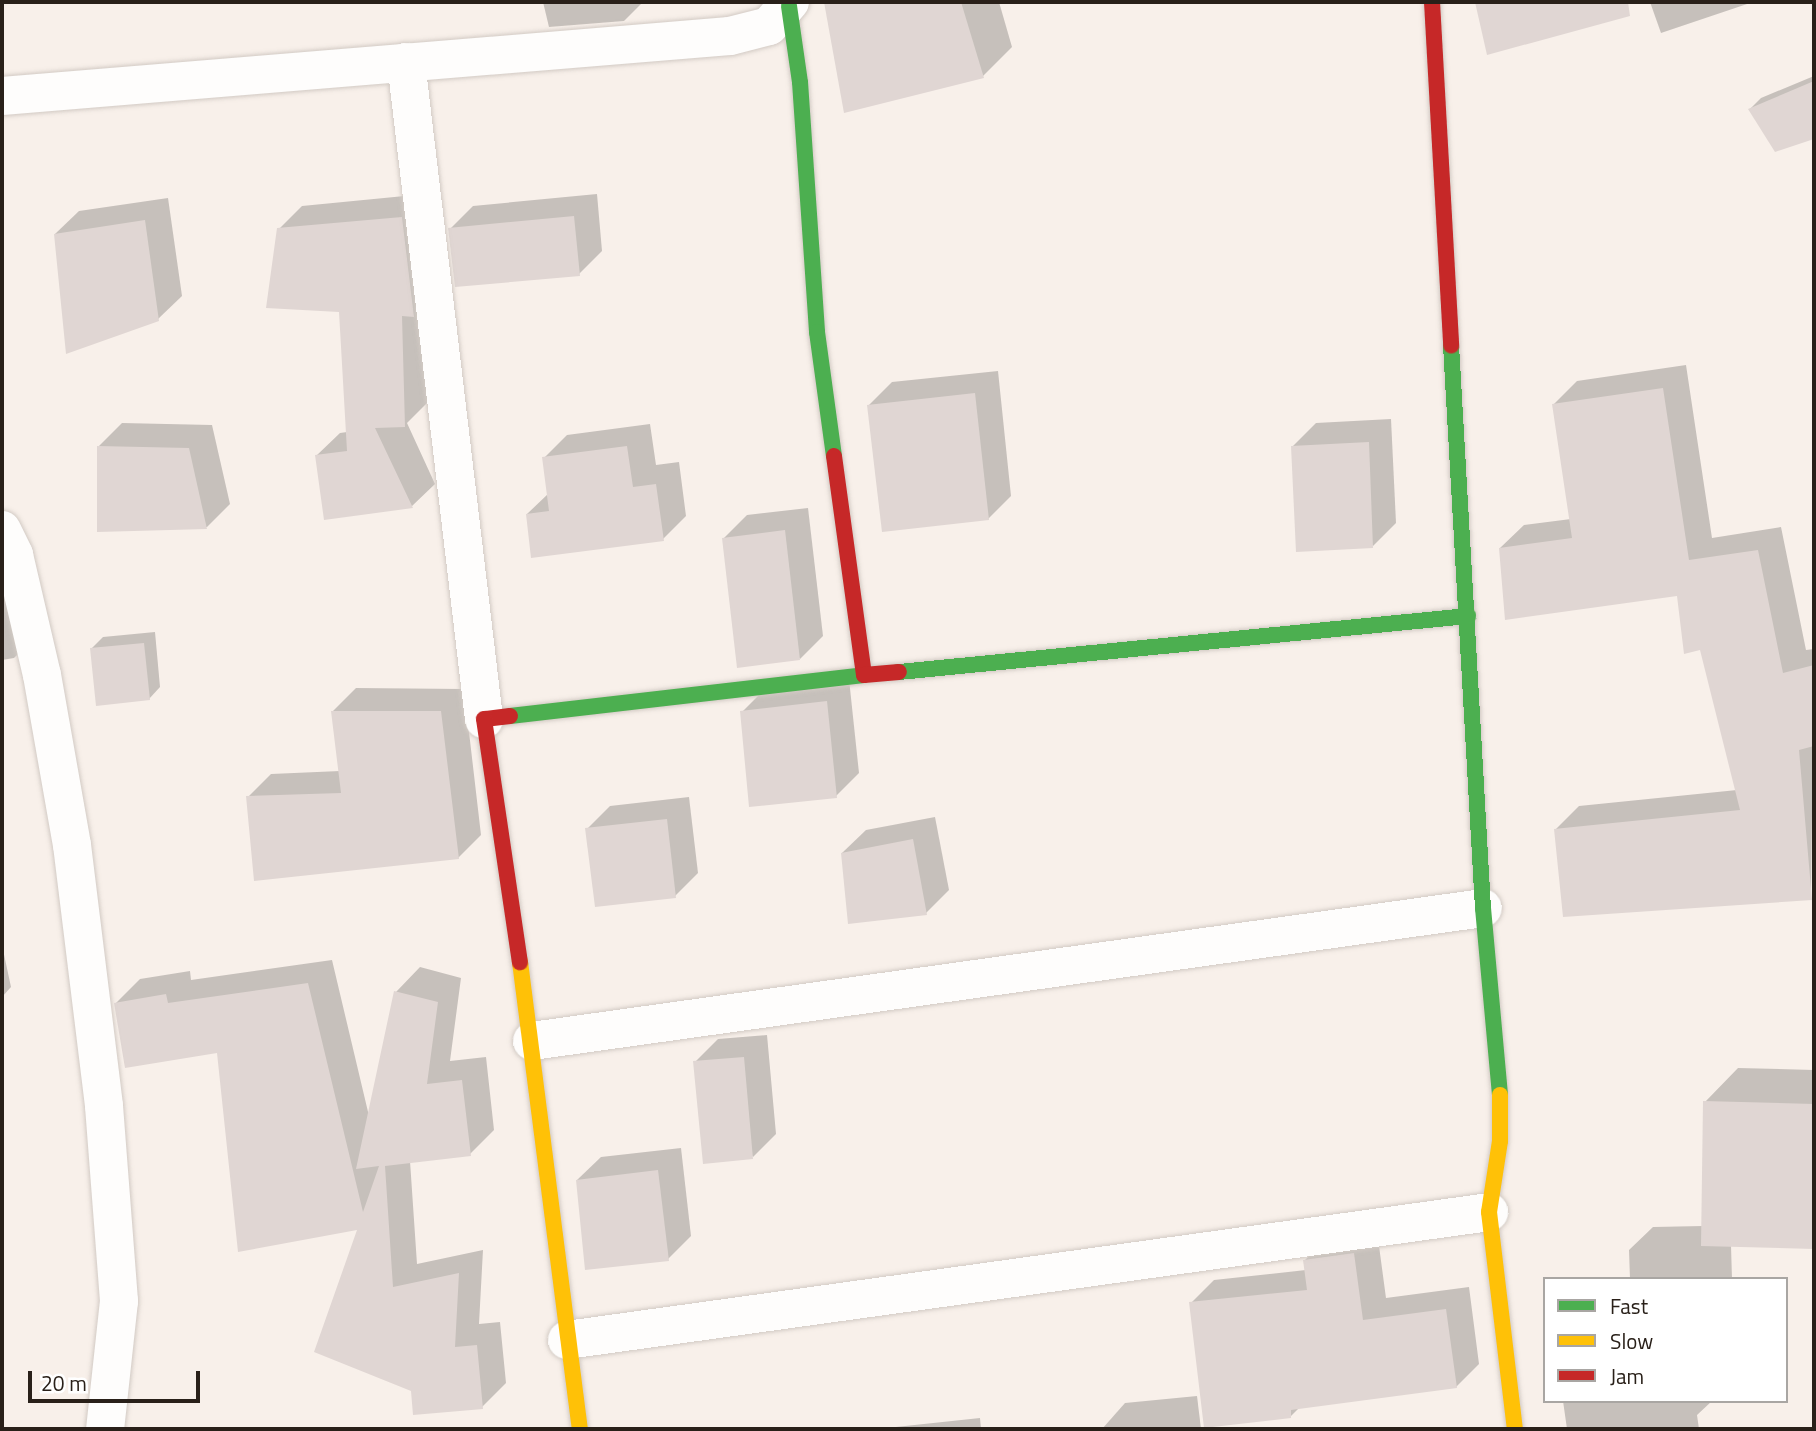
<!DOCTYPE html>
<html>
<head>
<meta charset="utf-8">
<style>
	body { margin:0 }
	#map { position:relative; width:1816px; height:1431px; overflow:hidden; background:#f8f0ea; font-family:"Titillium Web",sans-serif }
	div>[style] { position:absolute }
	.shadow>* { inset:0; background:#0003 }
	.building>* { inset:0; background:#e0d6d3 }
	.roads { filter:drop-shadow(0 0 2px #d2cac4) drop-shadow(0 0 2px #d2cac4) }
	.street>* { height:38px; margin:-19px; padding:0 19px; transform-origin:19px; border-radius:19px; background:#fefdfc }
	.fast>* { height:16px; margin:-8px; padding:0 8px; transform-origin:8px; border-radius:8px; background:#4caf50 }
	.slow>* { height:16px; margin:-8px; padding:0 8px; transform-origin:8px; border-radius:8px; background:#ffc107 }
	.jam>* { height:16px; margin:-8px; padding:0 8px; transform-origin:8px; border-radius:8px; background:#c62828 }
	span { translate:-50% -50%; white-space:nowrap; text-align:center; line-height:1.15; -webkit-text-stroke:7px #fff; paint-order:stroke }
	.frame { position:absolute; inset:0; border:4px solid #292019; pointer-events:none }
	.legend { position:absolute; left:1543px; top:1277px; width:245px; height:126px; box-sizing:border-box; background:#fff; border:2px solid #a9a6a3; margin:0; padding:9px 12px; list-style:none; font-size:21px; color:#292019 }
	.legend li { display:flex; align-items:center; gap:14px; height:35px }
	.legend b { width:35px; border:2px solid #a9a6a3 }
	.scale { position:absolute; left:28px; top:1371px; width:172px; height:32px; box-sizing:border-box; border:4px solid #292019; border-top:0; padding-left:9px; font-size:21px; line-height:24px; white-space:nowrap; color:#292019; -webkit-text-stroke:5px #fff; paint-order:stroke }
</style>
</head>
<body>
<div id="map">
	<div class="shadow">
		<div style="clip-path:polygon(543px 2px,643px 2px,624px 21px,549px 27px)"></div>
		<div style="clip-path:polygon(826px 2px,999px 2px,1012px 47px,983px 76px,845px 111px)"></div>
		<div style="clip-path:polygon(1476px 2px,1588px 2px,1566px 24px,1488px 53px)"></div>
		<div style="clip-path:polygon(1650px 2px,1753px 2px,1661px 33px)"></div>
		<div style="clip-path:polygon(1814px 76px,1814px 137px,1776px 150px,1750px 109px,1761px 98px)"></div>
		<div style="clip-path:polygon(425px 194px,428px 402px,407px 423px,435px 484px,412px 506px,325px 518px,316px 456px,340px 433px,347px 432px,341px 311px,279px 229px,302px 206px)"></div>
		<div style="clip-path:polygon(597px 194px,602px 251px,579px 274px,450px 229px,473px 206px)"></div>
		<div style="clip-path:polygon(168px 198px,182px 296px,158px 319px,55px 234px,79px 211px)"></div>
		<div style="clip-path:polygon(1686px 365px,1712px 538px,1781px 527px,1806px 650px,1814px 649px,1811px 898px,1556px 829px,1579px 806px,1737px 790px,1701px 648px,1678px 594px,1500px 548px,1524px 525px,1571px 519px,1554px 404px,1577px 381px)"></div>
		<div style="clip-path:polygon(998px 371px,1011px 496px,988px 519px,869px 405px,892px 382px)"></div>
		<div style="clip-path:polygon(1391px 419px,1396px 523px,1373px 546px,1293px 446px,1316px 423px)"></div>
		<div style="clip-path:polygon(122px 423px,212px 425px,230px 504px,207px 527px,99px 530px,99px 446px)"></div>
		<div style="clip-path:polygon(650px 424px,656px 465px,679px 462px,686px 516px,663px 539px,527px 514px,549px 493px,544px 458px,567px 435px)"></div>
		<div style="clip-path:polygon(808px 508px,823px 636px,800px 659px,723px 539px,747px 515px)"></div>
		<div style="clip-path:polygon(2px 557px,37px 635px,14px 658px,2px 660px)"></div>
		<div style="clip-path:polygon(155px 632px,160px 687px,149px 699px,92px 648px,103px 637px)"></div>
		<div style="clip-path:polygon(849px 679px,859px 773px,836px 796px,742px 712px,765px 689px)"></div>
		<div style="clip-path:polygon(356px 688px,464px 689px,481px 835px,458px 858px,248px 797px,271px 774px,340px 771px,333px 711px)"></div>
		<div style="clip-path:polygon(689px 797px,698px 873px,675px 896px,587px 829px,610px 806px)"></div>
		<div style="clip-path:polygon(935px 817px,949px 890px,926px 913px,842px 853px,866px 830px)"></div>
		<div style="clip-path:polygon(2px 945px,11px 987px,2px 997px)"></div>
		<div style="clip-path:polygon(332px 960px,369px 1116px,396px 992px,420px 967px,461px 978px,450px 1061px,486px 1057px,494px 1130px,470px 1154px,410px 1161px,417px 1264px,483px 1250px,479px 1324px,500px 1322px,506px 1383px,482px 1407px,413px 1390px,359px 1228px,219px 1051px,116px 1003px,140px 979px,190px 971px,191px 980px)"></div>
		<div style="clip-path:polygon(767px 1035px,776px 1134px,753px 1157px,695px 1062px,718px 1039px)"></div>
		<div style="clip-path:polygon(1738px 1068px,1814px 1070px,1814px 1247px,1731px 1245px,1732px 1279px,1630px 1279px,1629px 1250px,1653px 1227px,1703px 1226px,1705px 1102px)"></div>
		<div style="clip-path:polygon(681px 1148px,691px 1236px,668px 1259px,577px 1180px,601px 1157px)"></div>
		<div style="clip-path:polygon(1377px 1231px,1386px 1298px,1469px 1287px,1479px 1364px,1456px 1387px,1299px 1408px,1291px 1416px,1191px 1303px,1214px 1280px,1306px 1270px,1304px 1261px,1328px 1237px)"></div>
		<div style="clip-path:polygon(1197px 1396px,1201px 1429px,1102px 1429px,1125px 1403px)"></div>
		<div style="clip-path:polygon(1563px 1401px,1712px 1401px,1697px 1415px,1699px 1429px,1567px 1429px)"></div>
		<div style="clip-path:polygon(980px 1418px,981px 1429px,877px 1429px)"></div>
	</div>
	<div class="building">
		<div style="clip-path:polygon(824px 2px,961px 2px,984px 78px,844px 113px)"></div>
		<div style="clip-path:polygon(1475px 2px,1628px 2px,1630px 16px,1487px 55px)"></div>
		<div style="clip-path:polygon(1814px 81px,1814px 139px,1775px 152px,1748px 109px)"></div>
		<div style="clip-path:polygon(574px 216px,580px 276px,455px 287px,448px 228px)"></div>
		<div style="clip-path:polygon(402px 217px,414px 317px,402px 316px,405px 427px,375px 428px,413px 508px,324px 520px,315px 455px,347px 451px,339px 312px,266px 308px,277px 228px)"></div>
		<div style="clip-path:polygon(145px 220px,159px 321px,66px 354px,54px 234px)"></div>
		<div style="clip-path:polygon(1663px 388px,1689px 560px,1758px 550px,1783px 673px,1814px 665px,1814px 746px,1799px 750px,1812px 900px,1563px 917px,1554px 829px,1740px 810px,1700px 650px,1684px 654px,1677px 596px,1505px 620px,1499px 548px,1572px 538px,1552px 404px)"></div>
		<div style="clip-path:polygon(975px 393px,989px 520px,882px 532px,867px 405px)"></div>
		<div style="clip-path:polygon(1369px 442px,1373px 548px,1296px 552px,1291px 446px)"></div>
		<div style="clip-path:polygon(97px 446px,189px 448px,207px 529px,97px 532px)"></div>
		<div style="clip-path:polygon(627px 446px,633px 487px,656px 484px,664px 541px,531px 558px,526px 514px,549px 511px,542px 457px)"></div>
		<div style="clip-path:polygon(785px 530px,800px 660px,737px 668px,722px 538px)"></div>
		<div style="clip-path:polygon(144px 643px,150px 700px,96px 706px,90px 648px)"></div>
		<div style="clip-path:polygon(827px 701px,837px 798px,749px 807px,740px 711px)"></div>
		<div style="clip-path:polygon(331px 711px,441px 711px,459px 859px,254px 881px,246px 796px,341px 793px)"></div>
		<div style="clip-path:polygon(667px 819px,676px 898px,595px 907px,585px 828px)"></div>
		<div style="clip-path:polygon(913px 839px,927px 915px,848px 924px,841px 853px)"></div>
		<div style="clip-path:polygon(308px 983px,363px 1212px,379px 1166px,356px 1169px,394px 991px,438px 1002px,427px 1084px,462px 1080px,471px 1156px,385px 1166px,393px 1287px,459px 1273px,455px 1347px,477px 1345px,483px 1409px,413px 1415px,411px 1391px,314px 1352px,357px 1230px,238px 1252px,217px 1053px,125px 1068px,114px 1003px,166px 994px,168px 1003px)"></div>
		<div style="clip-path:polygon(744px 1057px,753px 1159px,703px 1164px,693px 1061px)"></div>
		<div style="clip-path:polygon(1703px 1101px,1814px 1104px,1814px 1249px,1701px 1246px)"></div>
		<div style="clip-path:polygon(658px 1170px,669px 1261px,585px 1270px,576px 1180px)"></div>
		<div style="clip-path:polygon(1354px 1253px,1363px 1320px,1446px 1309px,1457px 1388px,1291px 1410px,1291px 1418px,1204px 1428px,1189px 1302px,1307px 1290px,1303px 1260px)"></div>
	</div>
	<div class="roads">
		<div class="street">
			<div style="left:406px;top:62px;width:662px;rotate:83.23deg"></div>
			<div style="left:2px;top:96px;width:730px;rotate:-4.71deg"></div>
			<div style="left:730px;top:36px;width:40px;rotate:-14.4deg"></div>
			<div style="left:769px;top:26px;width:32px;rotate:-49deg"></div>
			<div style="left:2px;top:530px;width:28px;rotate:64deg"></div>
			<div style="left:14px;top:555px;width:123px;rotate:76.9deg"></div>
			<div style="left:42px;top:675px;width:173px;rotate:80deg"></div>
			<div style="left:72px;top:845px;width:263px;rotate:83deg"></div>
			<div style="left:104px;top:1106px;width:196px;rotate:85.6deg"></div>
			<div style="left:119px;top:1301px;width:129px;rotate:96.2deg"></div>
			<div style="left:532px;top:1041px;width:960px;rotate:-7.96deg"></div>
			<div style="left:567px;top:1340px;width:931px;rotate:-7.9deg"></div>
		</div>
		<div class="fast">
			<div style="left:789px;top:6px;width:77px;rotate:81.8deg"></div>
			<div style="left:800px;top:82px;width:251px;rotate:86.1deg"></div>
			<div style="left:817px;top:332px;width:125px;rotate:82.2deg"></div>
			<div style="left:1451px;top:345px;width:564px;rotate:86.75deg"></div>
			<div style="left:1483px;top:908px;width:188px;rotate:84.8deg"></div>
			<div style="left:899px;top:672px;width:572px;rotate:-5.62deg"></div>
			<div style="left:510px;top:716px;width:356px;rotate:-6.6deg"></div>
		</div>
		<div class="slow">
			<div style="left:520px;top:962px;width:471px;rotate:82.7deg"></div>
			<div style="left:1500px;top:1095px;width:46px;rotate:90deg"></div>
			<div style="left:1500px;top:1141px;width:72px;rotate:98.8deg"></div>
			<div style="left:1489px;top:1212px;width:219px;rotate:83.2deg"></div>
		</div>
		<div class="jam">
			<div style="left:1432px;top:2px;width:344px;rotate:86.8deg"></div>
			<div style="left:834px;top:456px;width:221px;rotate:82.2deg"></div>
			<div style="left:864px;top:675px;width:35px;rotate:-5deg"></div>
			<div style="left:510px;top:716px;width:26px;rotate:173deg"></div>
			<div style="left:484px;top:719px;width:246px;rotate:81.6deg"></div>
		</div>
	</div>
	<div class="frame"></div>
	<ul class="legend">
	<li><b style="height:9px;background:#4caf50"></b>Fast</li>
	<li><b style="height:9px;background:#ffc107"></b>Slow</li>
	<li><b style="height:9px;background:#c62828"></b>Jam</li>
	</ul>
	<div class="scale">20 m</div>
</div>
</body>
</html>
